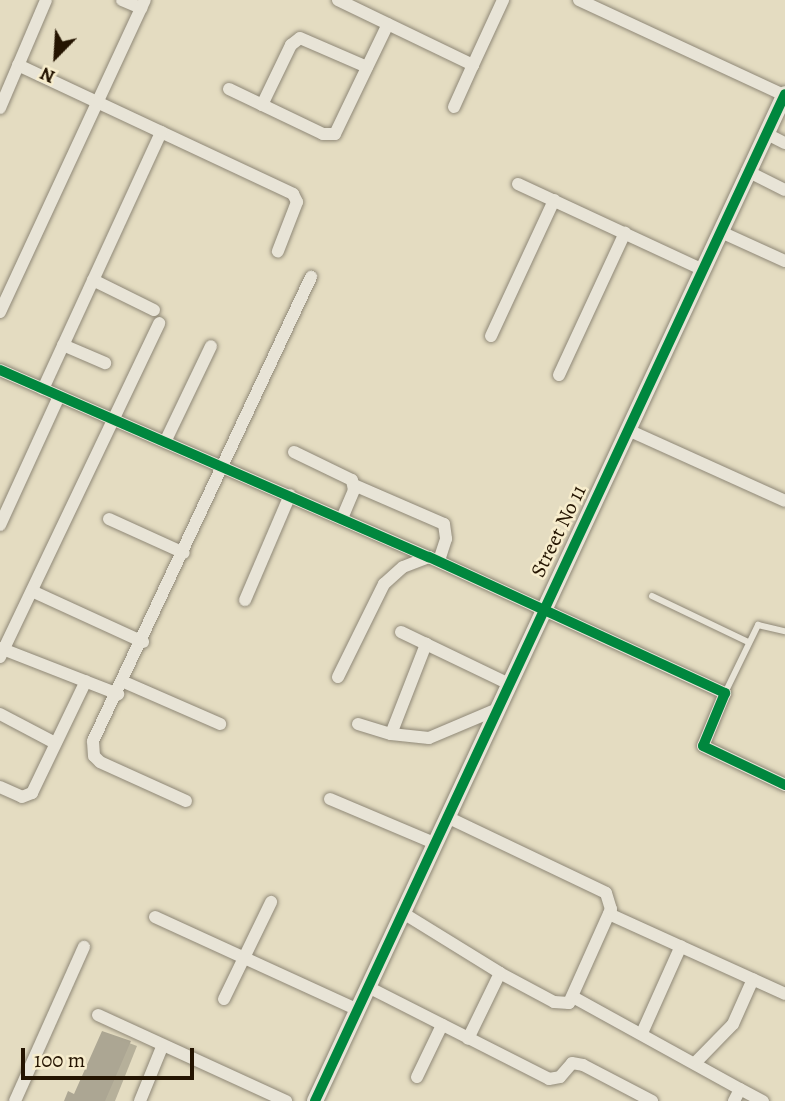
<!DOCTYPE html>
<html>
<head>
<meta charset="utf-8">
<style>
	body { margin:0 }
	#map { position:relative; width:785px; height:1101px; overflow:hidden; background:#e4dcc1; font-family:Alegreya,serif }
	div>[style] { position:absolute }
	.shadow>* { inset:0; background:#0003 }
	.building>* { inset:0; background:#aca693 }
	.roads { filter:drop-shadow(0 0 2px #8f8877) drop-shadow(0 0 2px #8f8877) }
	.service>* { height:6px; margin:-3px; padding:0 3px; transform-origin:3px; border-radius:3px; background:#e8e4d7 }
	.minor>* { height:12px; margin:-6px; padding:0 6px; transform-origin:6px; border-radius:6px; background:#e8e4d7 }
	.tertiary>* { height:16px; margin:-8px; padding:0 8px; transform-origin:8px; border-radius:8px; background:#e8e4d7 }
	.cycleway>* { height:10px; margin:-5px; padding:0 5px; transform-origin:5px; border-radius:5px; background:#00873e }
	span { translate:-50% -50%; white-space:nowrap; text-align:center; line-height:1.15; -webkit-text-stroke:5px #f7edcd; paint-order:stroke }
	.street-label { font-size:21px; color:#241401 }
	.north { position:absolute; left:21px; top:21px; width:70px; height:70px; -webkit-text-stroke:5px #f7edcd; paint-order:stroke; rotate:204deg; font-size:19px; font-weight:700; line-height:28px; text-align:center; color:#241401 }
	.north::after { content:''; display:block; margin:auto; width:24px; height:32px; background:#241401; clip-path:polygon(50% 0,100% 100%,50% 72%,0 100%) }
	.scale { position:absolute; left:21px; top:1048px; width:173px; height:32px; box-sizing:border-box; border:4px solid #241401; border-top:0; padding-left:9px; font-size:21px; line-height:24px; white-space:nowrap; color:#241401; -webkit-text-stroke:5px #f7edcd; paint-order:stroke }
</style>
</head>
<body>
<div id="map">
	<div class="shadow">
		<div style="clip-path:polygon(103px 1033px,137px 1046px,115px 1101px,66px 1101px,75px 1096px)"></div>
	</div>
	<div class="building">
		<div style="clip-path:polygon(102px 1031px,131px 1041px,105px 1101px,64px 1101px,68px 1091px,74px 1094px)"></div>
	</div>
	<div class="roads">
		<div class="service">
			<div style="left:652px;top:596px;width:106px;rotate:25.6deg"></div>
			<div style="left:725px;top:693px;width:76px;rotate:-64.1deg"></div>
			<div style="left:758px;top:625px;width:28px;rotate:13deg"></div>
		</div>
		<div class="minor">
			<div style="left:122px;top:0;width:21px;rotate:23deg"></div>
			<div style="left:338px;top:0;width:150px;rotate:25.7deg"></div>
			<div style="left:473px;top:65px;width:72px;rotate:-65.2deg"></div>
			<div style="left:579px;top:0;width:226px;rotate:24.9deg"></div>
			<div style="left:18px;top:65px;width:304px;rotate:25.1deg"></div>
			<div style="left:293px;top:194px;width:9px;rotate:63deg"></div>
			<div style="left:297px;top:202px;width:53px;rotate:111.2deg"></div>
			<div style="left:229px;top:89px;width:104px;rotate:25.6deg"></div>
			<div style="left:323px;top:134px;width:12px"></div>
			<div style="left:335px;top:134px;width:122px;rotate:-64.3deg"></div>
			<div style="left:262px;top:105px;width:67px;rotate:-64.2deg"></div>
			<div style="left:291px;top:45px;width:11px;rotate:-38deg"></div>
			<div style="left:300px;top:38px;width:73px;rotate:23.4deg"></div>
			<div style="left:454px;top:107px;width:46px;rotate:-65.7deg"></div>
			<div style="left:0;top:108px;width:117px;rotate:-66.9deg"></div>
			<div style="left:765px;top:133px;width:22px;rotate:27deg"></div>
			<div style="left:747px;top:171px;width:42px;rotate:26.6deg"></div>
			<div style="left:518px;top:184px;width:204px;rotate:24.9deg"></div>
			<div style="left:721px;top:232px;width:70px;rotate:24.4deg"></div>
			<div style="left:93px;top:280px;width:68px;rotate:26.2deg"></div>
			<div style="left:0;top:312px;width:344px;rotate:-65.1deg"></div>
			<div style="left:491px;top:336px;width:150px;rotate:-65.1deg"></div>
			<div style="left:63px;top:345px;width:46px;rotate:23.2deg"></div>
			<div style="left:0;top:370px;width:468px;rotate:23.6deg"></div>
			<div style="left:429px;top:557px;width:326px;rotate:24.7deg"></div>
			<div style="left:725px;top:693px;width:57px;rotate:112.5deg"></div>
			<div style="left:703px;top:746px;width:91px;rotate:25.4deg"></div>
			<div style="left:559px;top:375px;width:157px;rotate:-65.1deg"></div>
			<div style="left:43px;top:389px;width:283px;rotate:-65.3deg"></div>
			<div style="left:628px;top:430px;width:172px;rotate:24.3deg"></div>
			<div style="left:166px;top:440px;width:104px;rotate:-64.4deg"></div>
			<div style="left:294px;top:452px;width:64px;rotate:25.8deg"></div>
			<div style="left:352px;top:480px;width:10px;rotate:79deg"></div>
			<div style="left:354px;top:490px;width:30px;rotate:113deg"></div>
			<div style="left:354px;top:485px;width:98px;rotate:23.4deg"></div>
			<div style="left:444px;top:524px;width:15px;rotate:82deg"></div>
			<div style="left:446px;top:539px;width:23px;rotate:108deg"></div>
			<div style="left:109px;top:519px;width:82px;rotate:24.4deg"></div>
			<div style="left:0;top:525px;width:142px;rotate:-65.4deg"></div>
			<div style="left:34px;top:592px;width:120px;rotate:24.6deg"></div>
			<div style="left:245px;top:600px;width:114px;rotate:-66.8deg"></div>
			<div style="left:401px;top:632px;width:118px;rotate:25.7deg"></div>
			<div style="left:0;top:648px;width:127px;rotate:21.3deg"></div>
			<div style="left:0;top:657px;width:370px;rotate:-64.5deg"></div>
			<div style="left:338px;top:677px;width:104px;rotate:-63.7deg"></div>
			<div style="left:384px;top:584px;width:25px;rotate:-42deg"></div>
			<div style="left:403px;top:567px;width:28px;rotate:-21deg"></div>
			<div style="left:124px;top:682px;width:105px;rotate:23.6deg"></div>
			<div style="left:0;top:714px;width:62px;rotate:27.8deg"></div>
			<div style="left:358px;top:724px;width:34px;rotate:17deg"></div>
			<div style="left:391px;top:734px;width:38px;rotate:6deg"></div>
			<div style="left:429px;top:738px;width:69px;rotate:-22.9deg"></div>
			<div style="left:391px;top:734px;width:97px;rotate:-68.7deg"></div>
			<div style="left:0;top:787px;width:24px;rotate:24deg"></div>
			<div style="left:22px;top:797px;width:11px;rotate:-22deg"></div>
			<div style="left:32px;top:793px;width:124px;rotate:-64.3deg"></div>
			<div style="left:330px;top:799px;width:113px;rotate:22.9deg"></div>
			<div style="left:186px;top:801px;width:94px;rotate:-155.6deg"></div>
			<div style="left:100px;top:762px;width:8px;rotate:-135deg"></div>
			<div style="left:94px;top:756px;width:15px;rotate:-94deg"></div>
			<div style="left:93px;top:741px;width:513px;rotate:-64.83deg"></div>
			<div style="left:447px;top:817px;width:176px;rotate:25.5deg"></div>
			<div style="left:606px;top:893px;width:17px;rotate:73deg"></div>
			<div style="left:611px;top:909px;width:103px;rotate:114.1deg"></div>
			<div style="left:569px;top:1003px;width:15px;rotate:-176deg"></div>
			<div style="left:554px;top:1002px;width:61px;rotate:-151.8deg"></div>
			<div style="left:500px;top:973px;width:73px;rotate:115.9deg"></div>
			<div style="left:403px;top:913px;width:114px;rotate:31.7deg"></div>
			<div style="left:609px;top:914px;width:193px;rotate:24.4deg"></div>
			<div style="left:155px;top:917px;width:221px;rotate:24.6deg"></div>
			<div style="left:368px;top:987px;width:203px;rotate:26.9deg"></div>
			<div style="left:549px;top:1079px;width:11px;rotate:-10deg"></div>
			<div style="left:560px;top:1077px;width:18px;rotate:-49deg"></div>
			<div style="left:572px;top:1063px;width:11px;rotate:10deg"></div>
			<div style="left:583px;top:1065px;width:78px;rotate:27.6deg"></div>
			<div style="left:573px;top:997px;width:191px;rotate:28.9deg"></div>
			<div style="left:224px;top:999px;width:108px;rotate:-64.1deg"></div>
			<div style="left:98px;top:1015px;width:207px;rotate:24.6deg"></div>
			<div style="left:642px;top:1033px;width:95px;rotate:-65.9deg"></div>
			<div style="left:695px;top:1063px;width:54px;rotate:-45.7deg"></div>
			<div style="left:733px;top:1024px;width:49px;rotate:-66deg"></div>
			<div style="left:417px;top:1077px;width:58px;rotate:-64.3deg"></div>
			<div style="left:15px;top:1101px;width:169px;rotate:-65.9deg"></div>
			<div style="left:140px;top:1101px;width:58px;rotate:-67.8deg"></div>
			<div style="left:734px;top:1101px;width:13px;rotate:-63deg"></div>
			<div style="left:740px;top:1089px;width:26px;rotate:28deg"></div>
		</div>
		<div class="tertiary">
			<div style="left:315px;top:1101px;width:1111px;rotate:-64.98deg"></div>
		</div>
	</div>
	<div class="cycleway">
		<div style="left:0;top:370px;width:468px;rotate:23.6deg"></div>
		<div style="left:429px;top:557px;width:326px;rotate:24.7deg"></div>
		<div style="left:725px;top:693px;width:57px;rotate:112.5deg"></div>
		<div style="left:703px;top:746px;width:91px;rotate:25.4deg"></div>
		<div style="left:315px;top:1101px;width:1111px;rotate:-64.98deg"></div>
	</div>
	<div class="street-label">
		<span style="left:558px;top:531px;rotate:-64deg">Street No 11</span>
	</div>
	<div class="north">N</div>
	<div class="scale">100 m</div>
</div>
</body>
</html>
